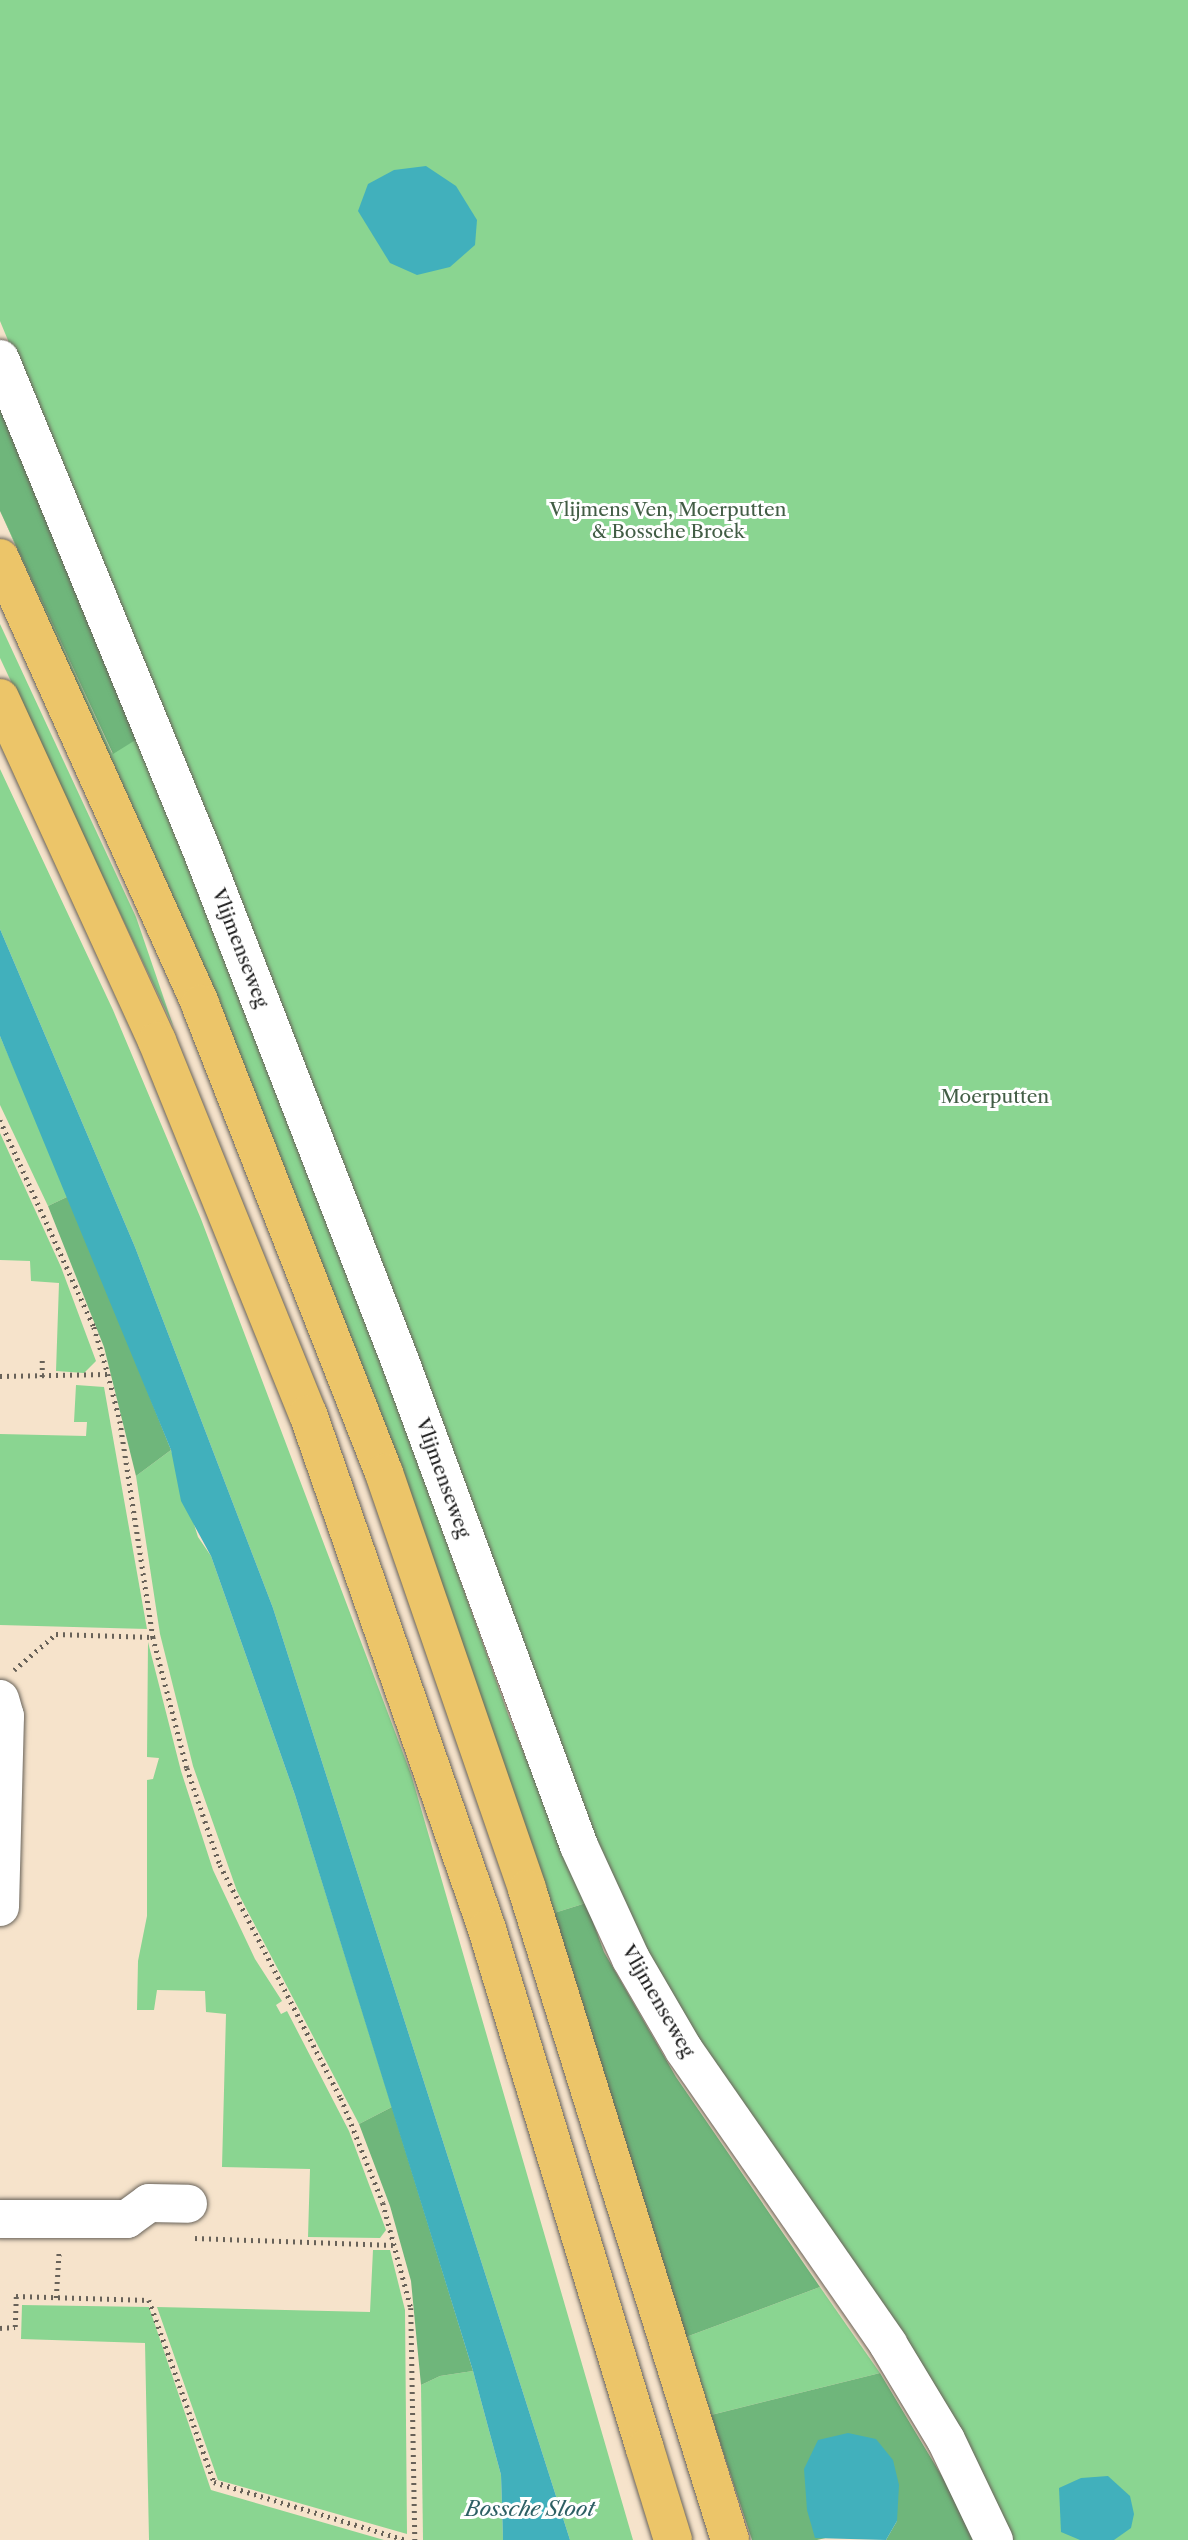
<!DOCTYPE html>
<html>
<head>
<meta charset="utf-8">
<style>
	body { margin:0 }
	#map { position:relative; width:1188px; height:2540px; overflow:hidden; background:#f6e3cb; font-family:"Libre Caslon Text",serif }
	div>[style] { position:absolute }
	.green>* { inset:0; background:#8ad591 }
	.forest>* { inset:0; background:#6fb67b }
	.water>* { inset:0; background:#41b0bc }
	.path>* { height:4.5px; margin-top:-2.25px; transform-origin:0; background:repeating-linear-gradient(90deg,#686259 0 2px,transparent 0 7px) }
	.roads { filter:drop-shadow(0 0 2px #686259) drop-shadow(0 0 2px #686259) }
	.minor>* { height:38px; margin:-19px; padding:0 19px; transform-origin:19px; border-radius:19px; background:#fff }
	.major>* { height:38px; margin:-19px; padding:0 19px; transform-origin:19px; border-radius:19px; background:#ecc569 }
	.highway>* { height:38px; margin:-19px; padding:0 19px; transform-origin:19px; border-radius:19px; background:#ecc569 }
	span { translate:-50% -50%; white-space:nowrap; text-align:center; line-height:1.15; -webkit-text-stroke:6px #fff; paint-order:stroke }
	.park-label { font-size:19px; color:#425d45 }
	.street-label { font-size:19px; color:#1c1c1c }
	.water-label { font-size:21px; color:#2d5f64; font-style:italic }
</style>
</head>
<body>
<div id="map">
	<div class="green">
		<div style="clip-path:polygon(0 0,1188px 0,1188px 2540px,1002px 2540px,688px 2029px,587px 1852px,180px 756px,0 321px)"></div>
		<div style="clip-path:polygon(0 510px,112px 753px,142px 736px,319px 1185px,509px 1717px,586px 1903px,551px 1914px,107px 756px)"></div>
		<div style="clip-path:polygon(0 624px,136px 917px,174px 1028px,0 658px)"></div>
		<div style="clip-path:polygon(0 769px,113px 1010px,201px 1219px,411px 1774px,633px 2540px,570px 2540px,273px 1608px,135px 1247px,0 929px)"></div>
		<div style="clip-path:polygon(0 1036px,69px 1196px,48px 1206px,0 1105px)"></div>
		<div style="clip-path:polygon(0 1133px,61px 1267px,96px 1361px,84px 1373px,56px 1371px,59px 1283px,31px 1281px,30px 1261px,0 1260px)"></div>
		<div style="clip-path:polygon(76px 1385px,104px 1387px,147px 1629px,0 1625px,0 1434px,86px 1436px,87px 1422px,74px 1422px)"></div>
		<div style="clip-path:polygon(171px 1450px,198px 1537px,211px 1556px,295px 1795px,392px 2107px,359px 2124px,237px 1891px,193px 1766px,160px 1634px,136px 1476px)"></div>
		<div style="clip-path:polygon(148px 1642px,181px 1771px,213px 1870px,255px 1959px,282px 2001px,276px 2005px,281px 2014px,287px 2011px,349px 2131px,386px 2230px,380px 2238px,308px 2237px,310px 2169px,222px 2167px,226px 2014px,206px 2012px,205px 1991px,157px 1990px,154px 2010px,137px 2010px,138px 1961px,147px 1916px,147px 1780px,153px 1779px,159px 1758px,147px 1757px)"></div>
		<div style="clip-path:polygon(373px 2250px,390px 2250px,405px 2310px,407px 2534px,218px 2480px,157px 2307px,370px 2312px)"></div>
		<div style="clip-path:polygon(820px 2287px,880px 2373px,711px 2415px,686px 2337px)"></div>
		<div style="clip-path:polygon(22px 2305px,149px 2307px,211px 2490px,384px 2540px,149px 2540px,145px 2343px,21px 2339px)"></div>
		<div style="clip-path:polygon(473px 2371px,501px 2475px,503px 2540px,423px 2540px,421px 2385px,440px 2376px)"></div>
	</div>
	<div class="forest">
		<div style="clip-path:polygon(0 388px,142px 736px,113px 754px,0 511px)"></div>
		<div style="clip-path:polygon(69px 1196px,171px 1450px,136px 1476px,104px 1347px,48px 1206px)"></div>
		<div style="clip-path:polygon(586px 1903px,604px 1952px,676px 2077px,820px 2287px,686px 2337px,551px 1914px)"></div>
		<div style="clip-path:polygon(392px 2107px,473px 2371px,440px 2376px,421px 2385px,411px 2281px,390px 2206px,359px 2124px)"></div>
		<div style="clip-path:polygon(880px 2373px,946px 2483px,973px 2540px,886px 2540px,897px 2521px,817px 2540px,752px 2540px,711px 2415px)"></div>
	</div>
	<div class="water">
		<div style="clip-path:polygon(426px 166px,456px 186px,477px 220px,475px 245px,450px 267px,417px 275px,390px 263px,358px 211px,368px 184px,394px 170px)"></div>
		<div style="clip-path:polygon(0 929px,135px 1247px,273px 1608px,570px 2540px,503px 2540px,501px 2475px,473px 2371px,295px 1795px,211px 1556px,181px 1501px,171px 1450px,0 1036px)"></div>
		<div style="clip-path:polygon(848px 2433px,876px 2439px,893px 2460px,899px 2485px,897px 2521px,886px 2540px,815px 2538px,807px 2510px,804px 2469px,818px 2440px)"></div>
		<div style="clip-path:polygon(1108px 2476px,1130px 2496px,1134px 2514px,1131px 2528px,1114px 2540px,1080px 2540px,1061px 2532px,1059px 2488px,1081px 2478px)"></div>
	</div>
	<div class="path">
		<div style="left:0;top:1120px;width:227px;rotate:65.6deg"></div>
		<div style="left:94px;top:1327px;width:49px;rotate:73.4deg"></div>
		<div style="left:108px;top:1374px;width:49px;rotate:75.7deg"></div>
		<div style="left:120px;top:1421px;width:219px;rotate:81.3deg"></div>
		<div style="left:153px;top:1637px;width:135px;rotate:75.5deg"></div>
		<div style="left:187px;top:1768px;width:102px;rotate:71.2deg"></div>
		<div style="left:220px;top:1865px;width:263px;rotate:62.6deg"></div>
		<div style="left:341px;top:2098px;width:113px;rotate:68.2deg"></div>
		<div style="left:383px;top:2203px;width:109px;rotate:75.1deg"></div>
		<div style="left:411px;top:2308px;width:232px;rotate:89deg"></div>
		<div style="left:0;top:1376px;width:108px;rotate:-1.1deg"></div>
		<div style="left:42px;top:1377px;width:17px;rotate:-90deg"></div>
		<div style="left:14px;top:1670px;width:55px;rotate:-40.6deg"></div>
		<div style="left:56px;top:1634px;width:97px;rotate:1.8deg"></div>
		<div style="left:195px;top:2238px;width:198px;rotate:2deg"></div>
		<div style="left:56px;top:2298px;width:48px;rotate:-86.4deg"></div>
		<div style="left:0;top:2328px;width:15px;rotate:-4deg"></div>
		<div style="left:15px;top:2327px;width:31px;rotate:-88deg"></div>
		<div style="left:16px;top:2296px;width:133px;rotate:1.7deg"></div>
		<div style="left:149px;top:2300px;width:193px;rotate:70.3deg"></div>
		<div style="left:214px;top:2482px;width:201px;rotate:16.8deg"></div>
	</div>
	<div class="roads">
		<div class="minor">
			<div style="left:0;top:359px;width:532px;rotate:67.68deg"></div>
			<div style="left:202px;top:851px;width:544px;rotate:68.77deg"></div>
			<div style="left:399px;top:1358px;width:520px;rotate:69.75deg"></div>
			<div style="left:579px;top:1846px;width:124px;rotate:65.3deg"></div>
			<div style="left:631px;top:1959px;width:105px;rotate:59.8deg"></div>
			<div style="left:684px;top:2050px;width:358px;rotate:55.2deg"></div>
			<div style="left:888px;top:2344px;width:112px;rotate:58.9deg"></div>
			<div style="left:946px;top:2440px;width:111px;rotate:64.4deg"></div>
			<div style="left:0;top:1699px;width:18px;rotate:74deg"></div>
			<div style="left:5px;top:1716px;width:191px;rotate:91.5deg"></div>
			<div style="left:0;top:2219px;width:127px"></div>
			<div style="left:127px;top:2219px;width:27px;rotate:-36deg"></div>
			<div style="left:149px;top:2203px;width:39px;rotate:1deg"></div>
		</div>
		<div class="major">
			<div style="left:0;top:558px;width:489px;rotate:65.8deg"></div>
			<div style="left:200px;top:1004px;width:504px;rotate:68.58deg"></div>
			<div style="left:384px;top:1473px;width:440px;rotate:71deg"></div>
			<div style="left:527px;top:1889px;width:682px;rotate:72.68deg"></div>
			<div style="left:0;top:698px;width:377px;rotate:65.4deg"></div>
			<div style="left:157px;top:1041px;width:402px;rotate:68deg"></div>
			<div style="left:308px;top:1414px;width:545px;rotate:70.83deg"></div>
			<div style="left:487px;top:1929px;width:543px;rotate:73.1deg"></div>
		</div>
		<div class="highway">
			<div style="left:645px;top:2449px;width:95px;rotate:72.9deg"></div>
		</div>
	</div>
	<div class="park-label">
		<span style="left:668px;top:521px">Vlijmens Ven, Moerputten<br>&amp; Bossche Broek</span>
		<span style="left:995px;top:1097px">Moerputten</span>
	</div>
	<div class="street-label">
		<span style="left:240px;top:948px;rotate:69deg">Vlijmenseweg</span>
		<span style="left:443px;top:1478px;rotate:70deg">Vlijmenseweg</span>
		<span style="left:658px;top:2001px;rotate:60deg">Vlijmenseweg</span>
	</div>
	<div class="water-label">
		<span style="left:530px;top:2509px">Bossche Sloot</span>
	</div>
</div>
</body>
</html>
